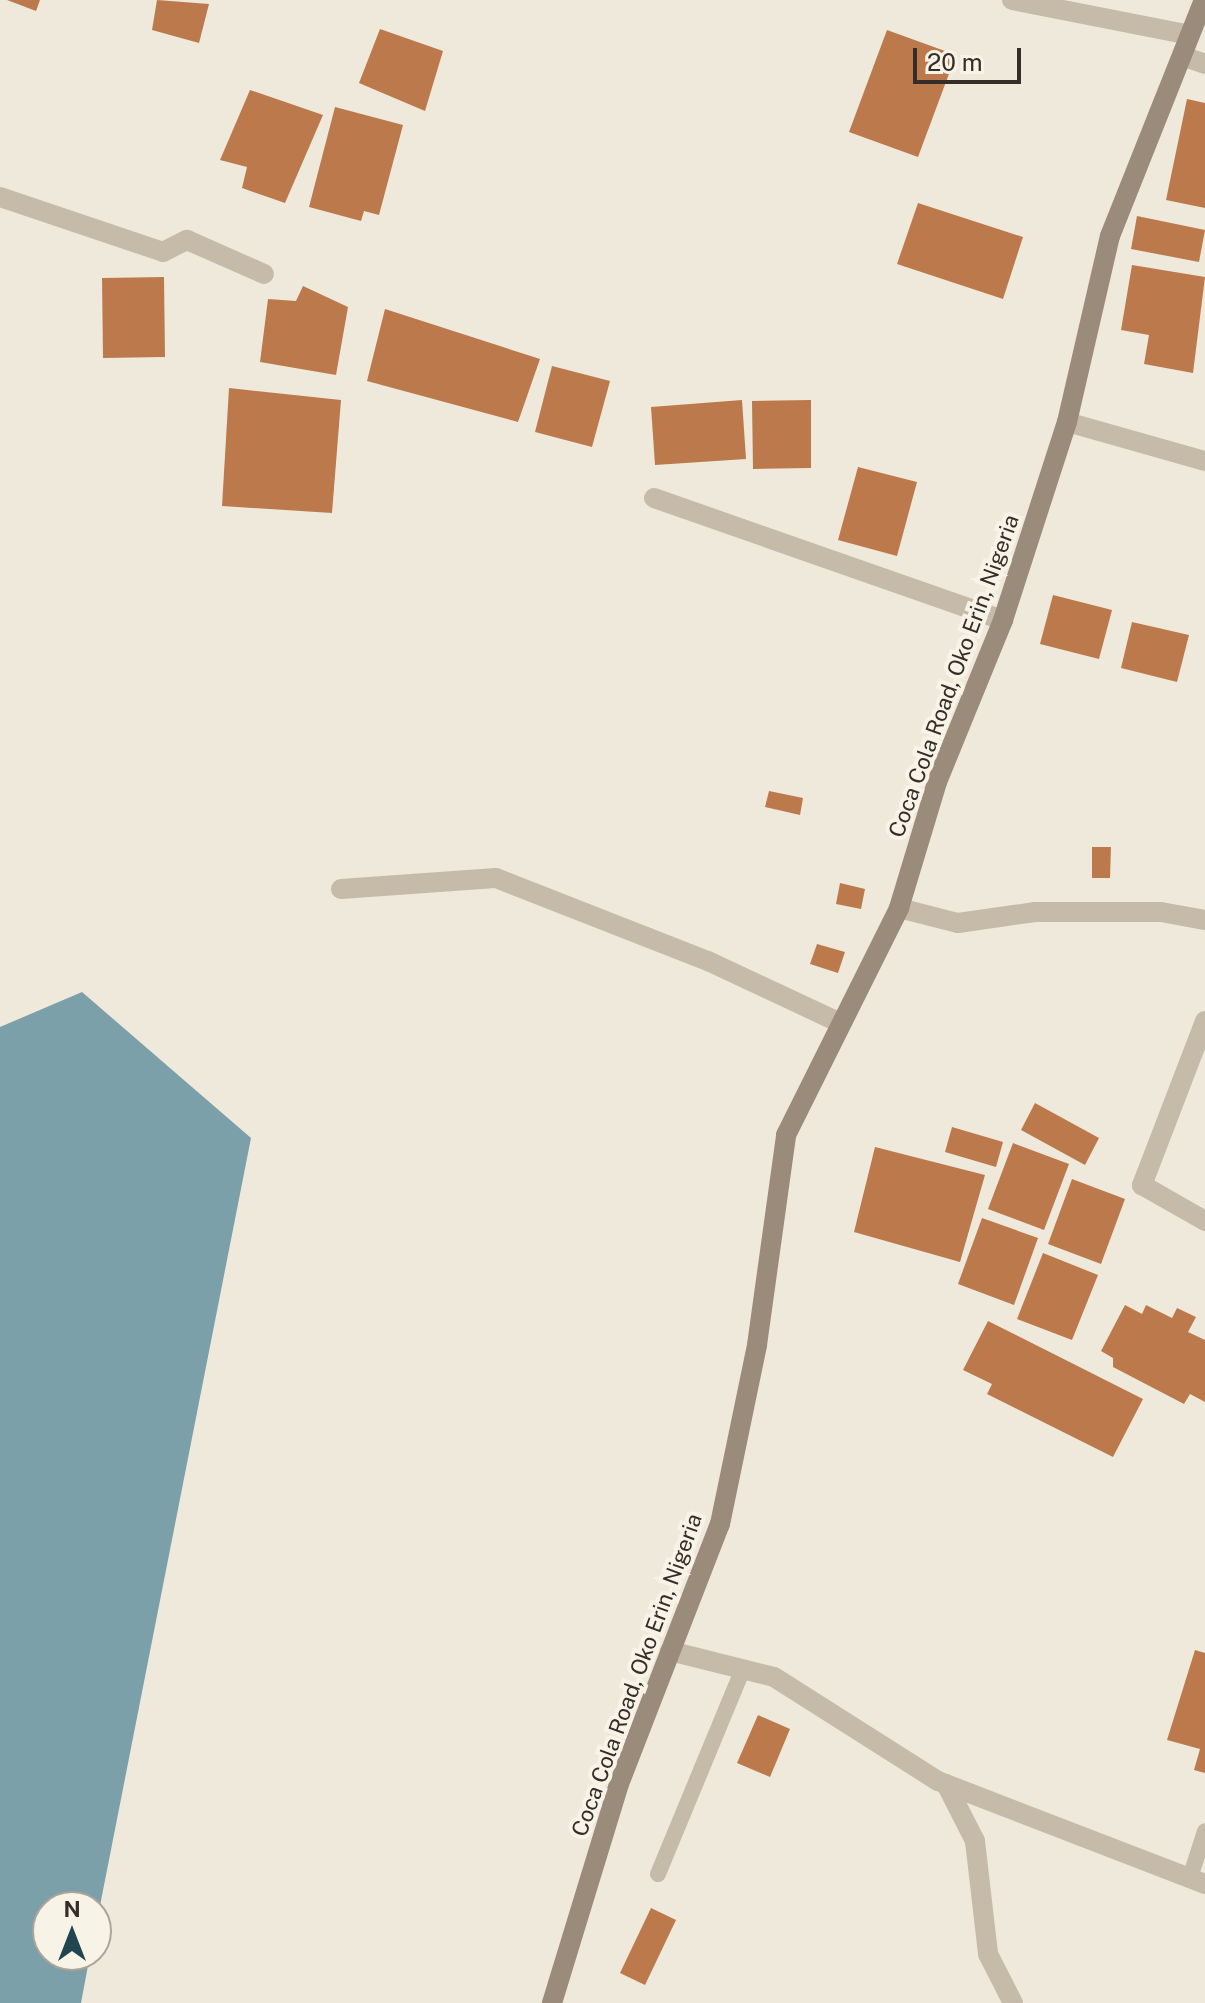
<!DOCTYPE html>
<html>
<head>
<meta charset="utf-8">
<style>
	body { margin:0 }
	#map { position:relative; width:1205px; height:2003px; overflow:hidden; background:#efe9db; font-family:"Public Sans",sans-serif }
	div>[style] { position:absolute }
	.water>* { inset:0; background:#7ca0aa }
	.building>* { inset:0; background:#bc7a4c }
	.lane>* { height:16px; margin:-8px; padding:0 8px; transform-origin:8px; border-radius:8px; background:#c6bba8 }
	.street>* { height:20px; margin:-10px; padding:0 10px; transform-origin:10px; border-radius:10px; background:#c6bba8 }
	.secondary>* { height:20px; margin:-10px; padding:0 10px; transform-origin:10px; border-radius:10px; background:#9a8b7a }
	span { translate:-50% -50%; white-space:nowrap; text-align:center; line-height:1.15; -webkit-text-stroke:8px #f8f3e7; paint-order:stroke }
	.street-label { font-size:22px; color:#342d28 }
	.north { position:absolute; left:32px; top:1891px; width:80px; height:80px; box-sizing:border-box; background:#f8f3e7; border:2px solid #aaa49b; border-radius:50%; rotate:0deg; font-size:22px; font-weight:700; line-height:32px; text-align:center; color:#342d28 }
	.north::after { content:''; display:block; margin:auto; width:28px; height:36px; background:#214652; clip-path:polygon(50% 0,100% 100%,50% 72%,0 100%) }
	.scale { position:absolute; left:913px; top:48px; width:108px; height:36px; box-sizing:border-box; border:4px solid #342d28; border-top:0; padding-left:10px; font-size:24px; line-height:28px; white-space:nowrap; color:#342d28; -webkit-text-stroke:6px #f8f3e7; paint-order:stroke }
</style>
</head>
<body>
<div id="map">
	<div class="water">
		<div style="clip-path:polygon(82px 992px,251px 1138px,96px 1926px,96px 1907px,48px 1907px,48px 1955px,90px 1955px,81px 2003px,0 2003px,0 1027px)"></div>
	</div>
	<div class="building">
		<div style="clip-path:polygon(7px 0,40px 0,36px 11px)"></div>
		<div style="clip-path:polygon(157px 0,209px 4px,199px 43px,152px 30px)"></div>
		<div style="clip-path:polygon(380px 29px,443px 51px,425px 111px,359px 83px)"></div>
		<div style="clip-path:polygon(887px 30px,956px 55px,918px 157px,849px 132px)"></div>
		<div style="clip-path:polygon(250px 90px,323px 115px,285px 203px,242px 188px,247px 167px,220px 160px)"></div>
		<div style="clip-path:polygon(1187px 99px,1205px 103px,1205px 208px,1166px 200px)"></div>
		<div style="clip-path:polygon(335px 107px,403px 125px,379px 215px,364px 211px,361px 221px,309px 207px)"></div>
		<div style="clip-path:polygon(918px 203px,1023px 237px,1003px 299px,897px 264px)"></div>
		<div style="clip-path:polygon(1137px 216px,1205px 230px,1199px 262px,1131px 249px)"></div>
		<div style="clip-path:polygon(1132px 265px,1205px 277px,1193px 373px,1144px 364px,1149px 335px,1121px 330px)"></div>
		<div style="clip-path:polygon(164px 277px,165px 357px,103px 358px,102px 278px)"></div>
		<div style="clip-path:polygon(303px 286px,348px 307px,336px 375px,260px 362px,268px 299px,296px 301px)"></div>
		<div style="clip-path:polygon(385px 309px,540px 359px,518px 422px,367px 381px)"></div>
		<div style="clip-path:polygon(552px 366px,610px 381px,592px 447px,535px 432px)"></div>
		<div style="clip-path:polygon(229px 388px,341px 400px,332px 513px,222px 506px)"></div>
		<div style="clip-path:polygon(742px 400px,746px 459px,655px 465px,651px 407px)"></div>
		<div style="clip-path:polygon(811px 400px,811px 468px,753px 469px,752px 401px)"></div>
		<div style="clip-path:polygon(858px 467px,917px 482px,897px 556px,838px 540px)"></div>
		<div style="clip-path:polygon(1053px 595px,1112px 610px,1099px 659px,1040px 644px)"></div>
		<div style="clip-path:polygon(1132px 622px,1189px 635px,1177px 682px,1121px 668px)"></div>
		<div style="clip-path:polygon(769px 791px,803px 798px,800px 815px,765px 807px)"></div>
		<div style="clip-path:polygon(1092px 847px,1111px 847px,1110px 878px,1092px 878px)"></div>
		<div style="clip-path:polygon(840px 883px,865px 889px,861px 909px,836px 904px)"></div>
		<div style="clip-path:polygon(817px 944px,845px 952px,838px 973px,810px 964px)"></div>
		<div style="clip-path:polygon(1035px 1103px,1099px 1138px,1085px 1165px,1021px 1130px)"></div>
		<div style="clip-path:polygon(952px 1127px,1003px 1142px,996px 1167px,945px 1152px)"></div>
		<div style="clip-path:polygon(1013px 1143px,1069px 1164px,1044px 1230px,988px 1209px)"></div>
		<div style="clip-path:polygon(875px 1147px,985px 1175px,960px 1262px,854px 1232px)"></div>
		<div style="clip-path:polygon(1072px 1179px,1125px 1199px,1101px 1264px,1048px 1244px)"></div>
		<div style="clip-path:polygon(982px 1218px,1038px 1238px,1014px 1305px,958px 1284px)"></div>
		<div style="clip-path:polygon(1043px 1253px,1098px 1275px,1072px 1340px,1017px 1319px)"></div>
		<div style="clip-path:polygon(1125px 1305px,1142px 1314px,1146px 1305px,1172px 1318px,1177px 1308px,1196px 1317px,1188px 1332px,1205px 1340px,1205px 1402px,1190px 1394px,1184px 1404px,1113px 1367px,1113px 1358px,1101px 1351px)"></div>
		<div style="clip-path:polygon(988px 1321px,1143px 1399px,1113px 1457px,987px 1394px,992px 1384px,963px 1370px)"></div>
		<div style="clip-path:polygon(1195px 1650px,1205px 1653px,1205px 1773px,1194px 1770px,1200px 1749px,1167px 1740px)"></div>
		<div style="clip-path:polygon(758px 1715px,790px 1729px,770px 1777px,737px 1763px)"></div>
		<div style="clip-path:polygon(651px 1908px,676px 1920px,645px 1985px,620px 1973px)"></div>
	</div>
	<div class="lane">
		<div style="left:658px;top:1874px;width:222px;rotate:-67.5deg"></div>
		<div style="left:1190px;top:1878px;width:49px;rotate:-72.3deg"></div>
	</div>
	<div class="street">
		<div style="left:1012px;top:0;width:181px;rotate:11.1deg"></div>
		<div style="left:1182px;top:56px;width:24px;rotate:19deg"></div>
		<div style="left:0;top:197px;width:172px;rotate:18.6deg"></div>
		<div style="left:163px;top:252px;width:27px;rotate:-27deg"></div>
		<div style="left:187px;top:240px;width:84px;rotate:23.8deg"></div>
		<div style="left:1067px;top:422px;width:143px;rotate:15.8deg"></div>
		<div style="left:654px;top:498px;width:370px;rotate:19.3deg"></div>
		<div style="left:341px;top:889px;width:155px;rotate:-4.1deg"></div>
		<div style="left:496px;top:878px;width:228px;rotate:21.4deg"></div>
		<div style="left:708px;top:961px;width:144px;rotate:25.1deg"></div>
		<div style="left:899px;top:908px;width:61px;rotate:14.3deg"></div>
		<div style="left:958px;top:923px;width:78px;rotate:-8.1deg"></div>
		<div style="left:1035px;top:912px;width:126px"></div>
		<div style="left:1161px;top:912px;width:45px;rotate:10.3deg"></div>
		<div style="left:1205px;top:1021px;width:176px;rotate:111deg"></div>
		<div style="left:1142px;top:1185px;width:73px;rotate:29.7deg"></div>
		<div style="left:670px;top:1651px;width:107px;rotate:14deg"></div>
		<div style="left:774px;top:1677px;width:194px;rotate:32.4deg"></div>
		<div style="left:938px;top:1781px;width:286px;rotate:21.1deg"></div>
		<div style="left:946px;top:1784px;width:64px;rotate:63deg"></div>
		<div style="left:975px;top:1841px;width:114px;rotate:83.4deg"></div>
		<div style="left:988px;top:1954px;width:55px;rotate:63deg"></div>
	</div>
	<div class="secondary">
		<div style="left:552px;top:2003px;width:229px;rotate:-73deg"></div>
		<div style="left:619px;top:1784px;width:279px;rotate:-68.8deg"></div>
		<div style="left:720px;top:1524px;width:183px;rotate:-78.3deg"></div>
		<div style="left:757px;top:1345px;width:212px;rotate:-82.1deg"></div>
		<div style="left:786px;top:1135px;width:254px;rotate:-63.5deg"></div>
		<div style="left:899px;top:908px;width:132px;rotate:-73.2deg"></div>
		<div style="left:937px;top:782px;width:175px;rotate:-67.8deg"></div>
		<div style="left:1003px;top:620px;width:208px;rotate:-72.1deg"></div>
		<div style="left:1067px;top:422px;width:191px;rotate:-77deg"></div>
		<div style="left:1110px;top:236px;width:254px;rotate:-68.3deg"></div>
	</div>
	<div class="street-label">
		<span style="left:954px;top:676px;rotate:-70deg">Coca Cola Road, Oko Erin, Nigeria</span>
		<span style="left:637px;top:1675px;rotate:-70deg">Coca Cola Road, Oko Erin, Nigeria</span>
	</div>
	<div class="north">N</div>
	<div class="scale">20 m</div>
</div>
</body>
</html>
